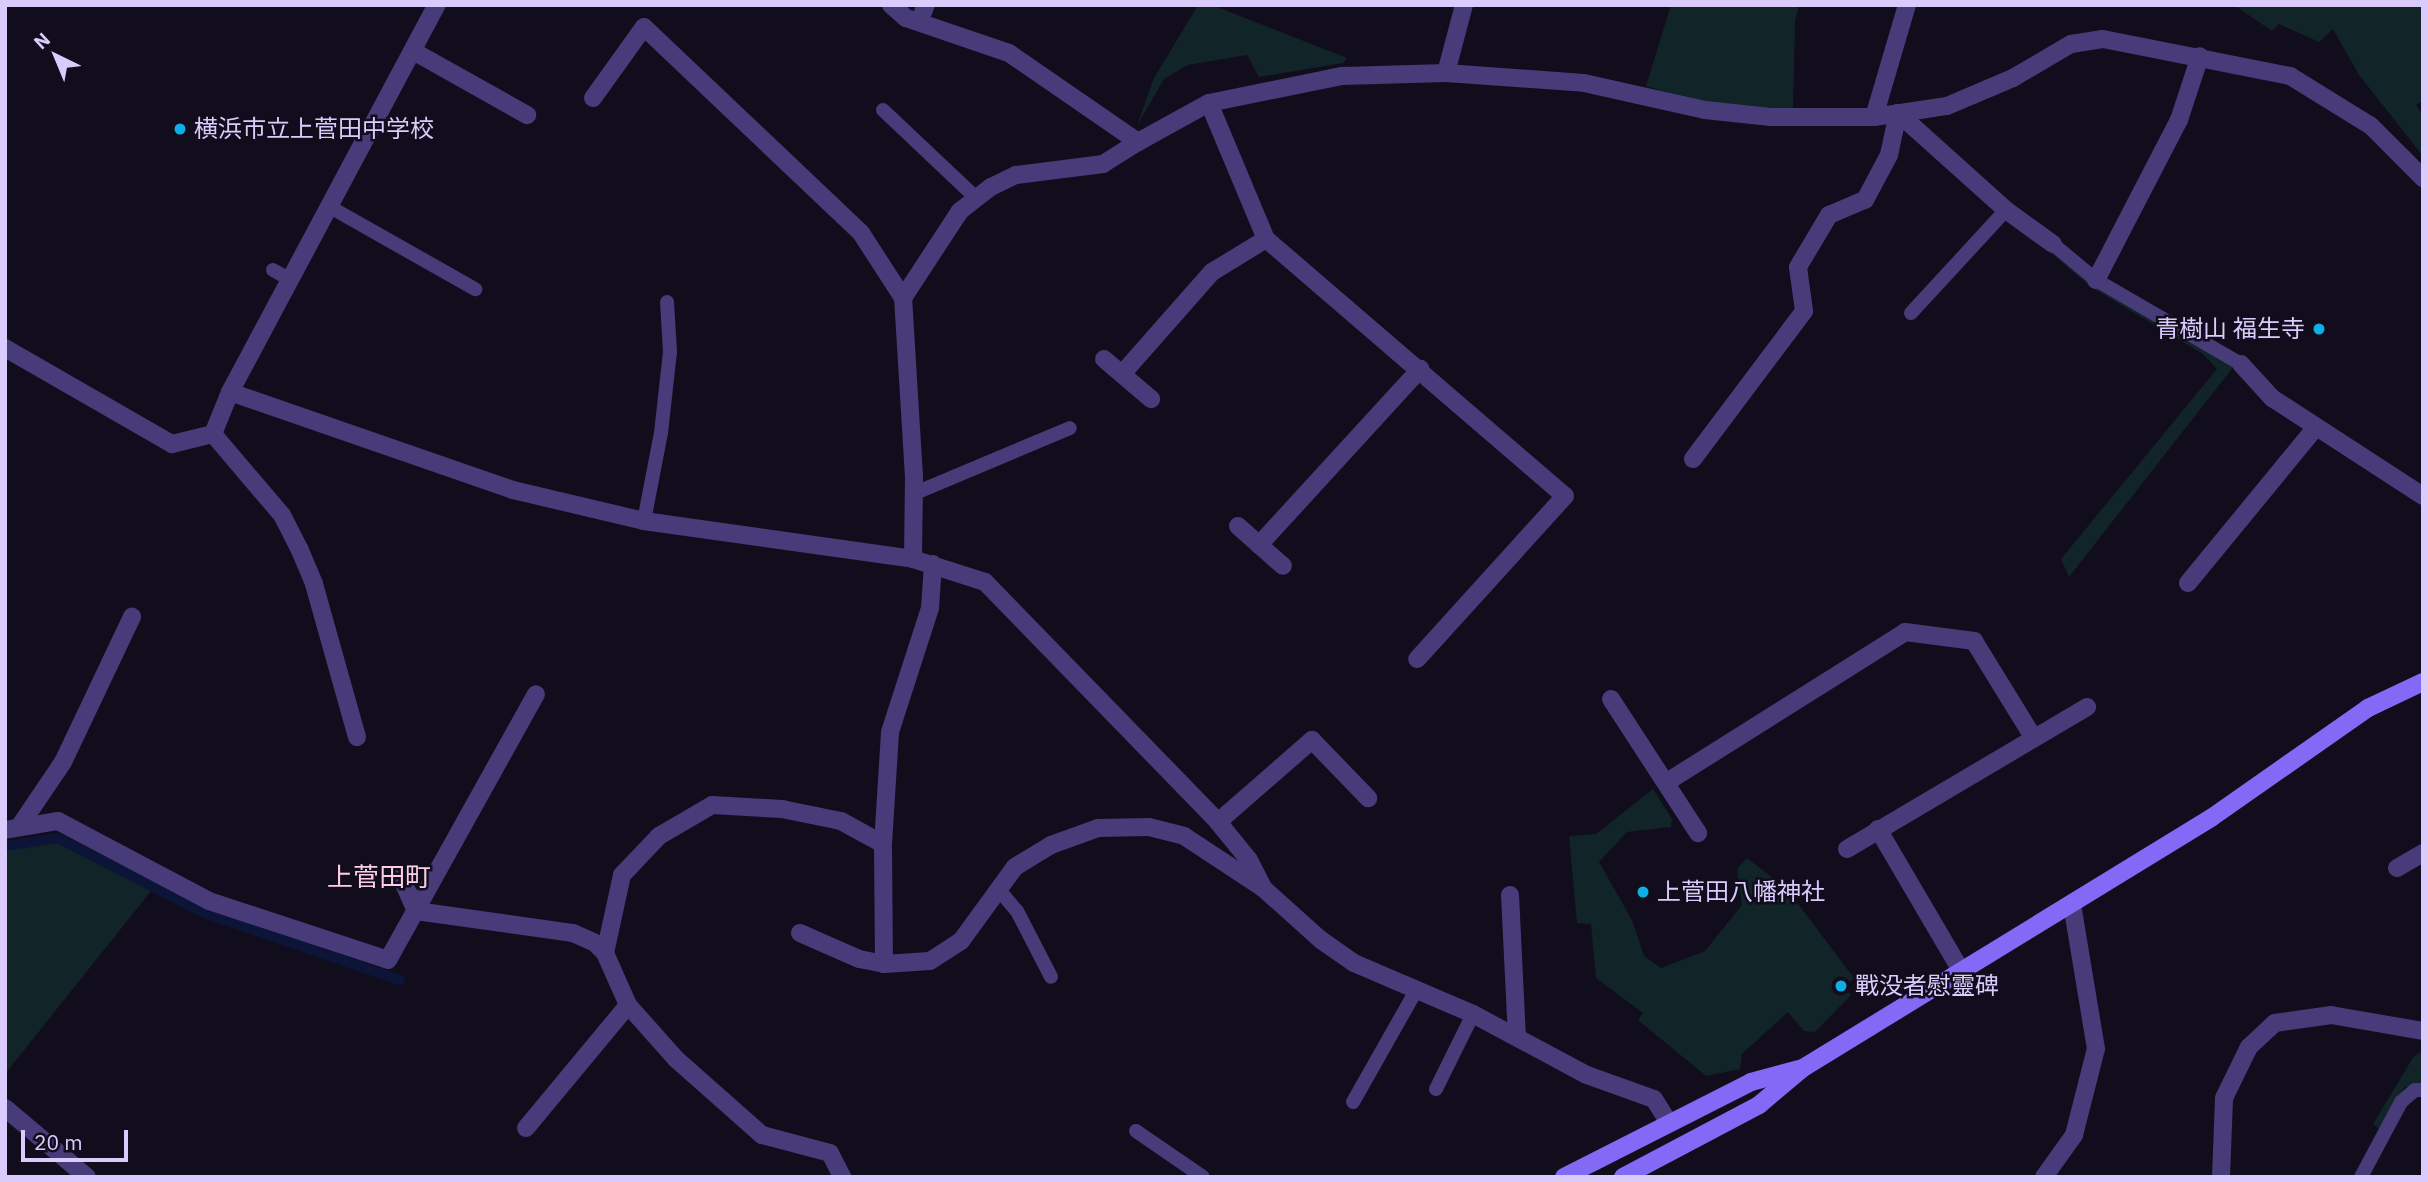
<!DOCTYPE html>
<html>
<head>
<meta charset="utf-8">
<style>
	body { margin:0 }
	#map { position:relative; width:2428px; height:1182px; overflow:hidden; background:#120d1d; font-family:"IBM Plex Sans","Noto Sans JP",sans-serif }
	div>[style] { position:absolute }
	.green>* { inset:0; background:#112427 }
	.stream>* { height:10px; margin:-5px; padding:0 5px; transform-origin:5px; border-radius:5px; background:#0c1538 }
	.lane>* { height:14px; margin:-7px; padding:0 7px; transform-origin:7px; border-radius:7px; background:#473b79 }
	.street>* { height:18px; margin:-9px; padding:0 9px; transform-origin:9px; border-radius:9px; background:#473b79 }
	.secondary>* { height:18px; margin:-9px; padding:0 9px; transform-origin:9px; border-radius:9px; background:#836af6 }
	.dots>* { width:19px; height:19px; translate:-50% -50%; box-sizing:border-box; border:4px solid #120d1d; border-radius:50% }
	span { translate:-50% -50%; white-space:nowrap; text-align:center; line-height:1.15; -webkit-text-stroke:5px #120d1d; paint-order:stroke }
	.poi-label { font-size:24px; color:#d9ccfc }
	.left { translate:0 -50%; text-align:left }
	.right { translate:-100% -50%; text-align:right }
	.neighbourhood-label { font-size:26px; color:#fccee4 }
	.frame { position:absolute; inset:0; border:7px solid #d9ccfc; pointer-events:none }
	.north { position:absolute; left:21px; top:21px; width:70px; height:70px; -webkit-text-stroke:5px #120d1d; paint-order:stroke; rotate:317deg; font-size:19px; font-weight:700; line-height:28px; text-align:center; color:#d9ccfc }
	.north::after { content:''; display:block; margin:auto; width:24px; height:32px; background:#d9ccfc; clip-path:polygon(50% 0,100% 100%,50% 72%,0 100%) }
	.scale { position:absolute; left:21px; top:1130px; width:107px; height:32px; box-sizing:border-box; border:4px solid #d9ccfc; border-top:0; padding-left:9px; font-size:21px; line-height:24px; white-space:nowrap; color:#d9ccfc; -webkit-text-stroke:5px #120d1d; paint-order:stroke }
</style>
</head>
<body>
<div id="map">
	<div class="green">
		<div style="clip-path:polygon(1198px 5px,1212px 5px,1347px 58px,1343px 63px,1259px 77px,1247px 55px,1188px 65px,1164px 79px,1137px 126px,1154px 78px)"></div>
		<div style="clip-path:polygon(1671px 5px,1799px 5px,1795px 21px,1793px 111px,1709px 105px,1646px 86px)"></div>
		<div style="clip-path:polygon(2234px 5px,2423px 5px,2423px 100px,2416px 105px,2423px 115px,2423px 156px,2359px 75px,2333px 29px,2319px 42px,2279px 24px,2272px 31px)"></div>
		<div style="clip-path:polygon(2053px 249px,2234px 366px,2069px 577px,2061px 559px,2217px 369px,2203px 354px,2091px 287px,2051px 253px)"></div>
		<div style="clip-path:polygon(1653px 789px,1672px 819px,1671px 827px,1627px 832px,1599px 862px,1632px 920px,1644px 956px,1661px 968px,1705px 951px,1742px 905px,1737px 869px,1747px 858px,1786px 888px,1854px 978px,1844px 987px,1851px 995px,1815px 1032px,1804px 1031px,1788px 1012px,1742px 1054px,1740px 1069px,1706px 1076px,1638px 1020px,1643px 1013px,1596px 978px,1591px 924px,1577px 923px,1569px 836px,1596px 834px)"></div>
		<div style="clip-path:polygon(58px 836px,155px 886px,5px 1074px,5px 843px)"></div>
		<div style="clip-path:polygon(2423px 1051px,2423px 1082px,2405px 1087px,2379px 1129px,2373px 1124px,2414px 1056px)"></div>
	</div>
	<div class="stream">
		<div style="left:5px;top:846px;width:54px;rotate:-8.6deg"></div>
		<div style="left:58px;top:838px;width:164px;rotate:27.2deg"></div>
		<div style="left:204px;top:913px;width:207px;rotate:18.9deg"></div>
	</div>
	<div class="lane">
		<div style="left:883px;top:110px;width:128px;rotate:43.4deg"></div>
		<div style="left:330px;top:207px;width:167px;rotate:29.5deg"></div>
		<div style="left:2053px;top:244px;width:56px;rotate:39.9deg"></div>
		<div style="left:2096px;top:280px;width:168px;rotate:30.1deg"></div>
		<div style="left:273px;top:270px;width:21px;rotate:29deg"></div>
		<div style="left:1911px;top:313px;width:140px;rotate:-47.3deg"></div>
		<div style="left:913px;top:494px;width:170px;rotate:-22.8deg"></div>
		<div style="left:644px;top:521px;width:90px;rotate:-79.1deg"></div>
		<div style="left:661px;top:433px;width:81px;rotate:-83.7deg"></div>
		<div style="left:670px;top:352px;width:50px;rotate:-93.4deg"></div>
		<div style="left:1000px;top:891px;width:26px;rotate:50deg"></div>
		<div style="left:1017px;top:911px;width:74px;rotate:62.7deg"></div>
		<div style="left:1436px;top:1089px;width:84px;rotate:-63.7deg"></div>
		<div style="left:1353px;top:1102px;width:130px;rotate:-60.5deg"></div>
		<div style="left:1136px;top:1131px;width:81px;rotate:34.5deg"></div>
		<div style="left:2361px;top:1177px;width:85px;rotate:-61.9deg"></div>
		<div style="left:2401px;top:1102px;width:18px;rotate:-41deg"></div>
		<div style="left:2415px;top:1090px;width:8px"></div>
	</div>
	<div class="street">
		<div style="left:891px;top:5px;width:20px;rotate:41deg"></div>
		<div style="left:906px;top:18px;width:109px;rotate:18.8deg"></div>
		<div style="left:1009px;top:53px;width:157px;rotate:34.6deg"></div>
		<div style="left:1138px;top:142px;width:81px;rotate:-28.8deg"></div>
		<div style="left:1209px;top:103px;width:136px;rotate:-11.5deg"></div>
		<div style="left:1342px;top:76px;width:104px;rotate:-1.7deg"></div>
		<div style="left:1446px;top:73px;width:138px;rotate:4.1deg"></div>
		<div style="left:1584px;top:83px;width:124px;rotate:12.6deg"></div>
		<div style="left:1705px;top:110px;width:66px;rotate:6.1deg"></div>
		<div style="left:1771px;top:117px;width:103px"></div>
		<div style="left:1874px;top:117px;width:74px;rotate:-8.6deg"></div>
		<div style="left:1947px;top:106px;width:72px;rotate:-23deg"></div>
		<div style="left:2013px;top:78px;width:67px;rotate:-30.4deg"></div>
		<div style="left:2071px;top:44px;width:32px;rotate:-9deg"></div>
		<div style="left:2103px;top:39px;width:191px;rotate:11.2deg"></div>
		<div style="left:2290px;top:76px;width:95px;rotate:31.7deg"></div>
		<div style="left:2371px;top:126px;width:74px;rotate:45deg"></div>
		<div style="left:919px;top:22px;width:18px;rotate:-68deg"></div>
		<div style="left:413px;top:51px;width:131px;rotate:29.3deg"></div>
		<div style="left:1446px;top:73px;width:70px;rotate:-75.2deg"></div>
		<div style="left:593px;top:98px;width:87px;rotate:-54.3deg"></div>
		<div style="left:644px;top:27px;width:299px;rotate:43.5deg"></div>
		<div style="left:861px;top:233px;width:77px;rotate:57.1deg"></div>
		<div style="left:1209px;top:103px;width:147px;rotate:67.3deg"></div>
		<div style="left:1266px;top:239px;width:394px;rotate:40.7deg"></div>
		<div style="left:1565px;top:496px;width:220px;rotate:132.2deg"></div>
		<div style="left:1874px;top:117px;width:117px;rotate:-73.6deg"></div>
		<div style="left:2096px;top:280px;width:180px;rotate:-62.6deg"></div>
		<div style="left:2179px;top:120px;width:67px;rotate:-71.8deg"></div>
		<div style="left:5px;top:348px;width:193px;rotate:29.9deg"></div>
		<div style="left:172px;top:444px;width:42px;rotate:-13.7deg"></div>
		<div style="left:213px;top:434px;width:45px;rotate:-68deg"></div>
		<div style="left:230px;top:392px;width:439px;rotate:-61.9deg"></div>
		<div style="left:1104px;top:359px;width:62px;rotate:40.4deg"></div>
		<div style="left:2241px;top:364px;width:46px;rotate:47.6deg"></div>
		<div style="left:2272px;top:398px;width:180px;rotate:33deg"></div>
		<div style="left:1122px;top:374px;width:136px;rotate:-48.6deg"></div>
		<div style="left:1212px;top:272px;width:63px;rotate:-31.4deg"></div>
		<div style="left:230px;top:392px;width:299px;rotate:19.1deg"></div>
		<div style="left:513px;top:490px;width:135px;rotate:13.3deg"></div>
		<div style="left:644px;top:521px;width:272px;rotate:8deg"></div>
		<div style="left:913px;top:559px;width:76px;rotate:17.7deg"></div>
		<div style="left:985px;top:582px;width:334px;rotate:45.8deg"></div>
		<div style="left:1218px;top:822px;width:49px;rotate:50.8deg"></div>
		<div style="left:1249px;top:860px;width:31px;rotate:63deg"></div>
		<div style="left:1263px;top:888px;width:78px;rotate:41.9deg"></div>
		<div style="left:1321px;top:940px;width:40px;rotate:34.9deg"></div>
		<div style="left:1354px;top:963px;width:129px;rotate:23.2deg"></div>
		<div style="left:1473px;top:1014px;width:129px;rotate:28.2deg"></div>
		<div style="left:1587px;top:1075px;width:71px;rotate:19.7deg"></div>
		<div style="left:1654px;top:1099px;width:26px;rotate:58deg"></div>
		<div style="left:213px;top:434px;width:106px;rotate:49.6deg"></div>
		<div style="left:282px;top:515px;width:37px;rotate:63deg"></div>
		<div style="left:299px;top:548px;width:39px;rotate:67deg"></div>
		<div style="left:314px;top:584px;width:159px;rotate:74.3deg"></div>
		<div style="left:1693px;top:459px;width:185px;rotate:-53.1deg"></div>
		<div style="left:1804px;top:311px;width:44px;rotate:-97.8deg"></div>
		<div style="left:1798px;top:267px;width:61px;rotate:-59.2deg"></div>
		<div style="left:1829px;top:215px;width:39px;rotate:-23deg"></div>
		<div style="left:1865px;top:200px;width:51px;rotate:-61.9deg"></div>
		<div style="left:1889px;top:155px;width:43px;rotate:-77.9deg"></div>
		<div style="left:1898px;top:113px;width:145px;rotate:41.9deg"></div>
		<div style="left:2006px;top:210px;width:58px;rotate:35.9deg"></div>
		<div style="left:1238px;top:526px;width:60px;rotate:41.6deg"></div>
		<div style="left:1259px;top:545px;width:239px;rotate:-47.5deg"></div>
		<div style="left:913px;top:559px;width:82px;rotate:-89.3deg"></div>
		<div style="left:914px;top:477px;width:179px;rotate:-93.5deg"></div>
		<div style="left:903px;top:298px;width:104px;rotate:-56.8deg"></div>
		<div style="left:960px;top:211px;width:39px;rotate:-38deg"></div>
		<div style="left:991px;top:187px;width:28px;rotate:-26deg"></div>
		<div style="left:1016px;top:175px;width:88px;rotate:-7.2deg"></div>
		<div style="left:1103px;top:164px;width:41px;rotate:-32.2deg"></div>
		<div style="left:2188px;top:583px;width:202px;rotate:-50.6deg"></div>
		<div style="left:1611px;top:699px;width:160px;rotate:57deg"></div>
		<div style="left:1667px;top:782px;width:281px;rotate:-32.2deg"></div>
		<div style="left:1905px;top:632px;width:70px;rotate:7.4deg"></div>
		<div style="left:1974px;top:641px;width:113px;rotate:58.4deg"></div>
		<div style="left:1218px;top:822px;width:125px;rotate:-41.1deg"></div>
		<div style="left:1312px;top:740px;width:81px;rotate:46deg"></div>
		<div style="left:19px;top:827px;width:78px;rotate:-55.9deg"></div>
		<div style="left:63px;top:762px;width:161px;rotate:-64.6deg"></div>
		<div style="left:1878px;top:829px;width:162px;rotate:59.6deg"></div>
		<div style="left:5px;top:830px;width:54px;rotate:-9.6deg"></div>
		<div style="left:58px;top:821px;width:171px;rotate:27.9deg"></div>
		<div style="left:209px;top:901px;width:188px;rotate:18.2deg"></div>
		<div style="left:388px;top:960px;width:304px;rotate:-60.9deg"></div>
		<div style="left:1847px;top:849px;width:279px;rotate:-30.6deg"></div>
		<div style="left:2397px;top:868px;width:30px;rotate:-30deg"></div>
		<div style="left:399px;top:873px;width:42px;rotate:65.9deg"></div>
		<div style="left:416px;top:911px;width:159px;rotate:8deg"></div>
		<div style="left:573px;top:933px;width:24px;rotate:24deg"></div>
		<div style="left:595px;top:943px;width:14px;rotate:45deg"></div>
		<div style="left:605px;top:953px;width:57px;rotate:66.1deg"></div>
		<div style="left:628px;top:1005px;width:72px;rotate:48.4deg"></div>
		<div style="left:676px;top:1059px;width:115px;rotate:41.5deg"></div>
		<div style="left:762px;top:1135px;width:70px;rotate:14.8deg"></div>
		<div style="left:830px;top:1153px;width:27px;rotate:63deg"></div>
		<div style="left:1510px;top:895px;width:142px;rotate:87.2deg"></div>
		<div style="left:800px;top:933px;width:64px;rotate:23.8deg"></div>
		<div style="left:859px;top:959px;width:25px;rotate:11deg"></div>
		<div style="left:884px;top:964px;width:46px;rotate:-3.7deg"></div>
		<div style="left:930px;top:961px;width:37px;rotate:-33deg"></div>
		<div style="left:961px;top:941px;width:92px;rotate:-53.9deg"></div>
		<div style="left:1015px;top:867px;width:42px;rotate:-31.4deg"></div>
		<div style="left:1051px;top:845px;width:50px;rotate:-19.9deg"></div>
		<div style="left:1098px;top:828px;width:51px;rotate:-1.1deg"></div>
		<div style="left:1149px;top:827px;width:36px;rotate:14deg"></div>
		<div style="left:1184px;top:836px;width:95px;rotate:33.4deg"></div>
		<div style="left:605px;top:953px;width:80px;rotate:-77.7deg"></div>
		<div style="left:622px;top:875px;width:54px;rotate:-46.5deg"></div>
		<div style="left:659px;top:836px;width:61px;rotate:-30.3deg"></div>
		<div style="left:712px;top:805px;width:70px;rotate:3.3deg"></div>
		<div style="left:782px;top:809px;width:60px;rotate:11.5deg"></div>
		<div style="left:841px;top:821px;width:48px;rotate:28.7deg"></div>
		<div style="left:884px;top:964px;width:120px;rotate:-90.5deg"></div>
		<div style="left:883px;top:844px;width:112px;rotate:-86.4deg"></div>
		<div style="left:890px;top:732px;width:130px;rotate:-72.1deg"></div>
		<div style="left:930px;top:608px;width:44px;rotate:-86.1deg"></div>
		<div style="left:5px;top:1108px;width:107px;rotate:40.1deg"></div>
		<div style="left:526px;top:1128px;width:160px;rotate:-50.3deg"></div>
		<div style="left:2044px;top:1177px;width:52px;rotate:-54.5deg"></div>
		<div style="left:2074px;top:1135px;width:89px;rotate:-75.7deg"></div>
		<div style="left:2096px;top:1049px;width:147px;rotate:-99.4deg"></div>
		<div style="left:2221px;top:1177px;width:79px;rotate:-87.8deg"></div>
		<div style="left:2224px;top:1098px;width:57px;rotate:-63.9deg"></div>
		<div style="left:2249px;top:1047px;width:35px;rotate:-43deg"></div>
		<div style="left:2275px;top:1023px;width:57px;rotate:-8.1deg"></div>
		<div style="left:2331px;top:1015px;width:93px;rotate:9.9deg"></div>
	</div>
	<div class="secondary">
		<div style="left:1564px;top:1177px;width:210px;rotate:-26.9deg"></div>
		<div style="left:1751px;top:1082px;width:50px;rotate:-15.2deg"></div>
		<div style="left:1623px;top:1177px;width:154px;rotate:-27.9deg"></div>
		<div style="left:1759px;top:1105px;width:57px;rotate:-40.1deg"></div>
		<div style="left:1803px;top:1068px;width:479px;rotate:-31.5deg"></div>
		<div style="left:2211px;top:818px;width:192px;rotate:-35deg"></div>
		<div style="left:2368px;top:708px;width:61px;rotate:-25.3deg"></div>
	</div>
	<div class="dots">
		<div style="left:180px;top:129px;background:#0eafe6"></div>
		<div style="left:2319px;top:329px;background:#0eafe6"></div>
		<div style="left:1643px;top:892px;background:#0eafe6"></div>
		<div style="left:1841px;top:986px;background:#0eafe6"></div>
	</div>
	<div class="poi-label">
		<span class="left" style="left:194px;top:129px">横浜市立上菅田中学校</span>
		<span class="right" style="left:2305px;top:329px">青樹山 福生寺</span>
		<span class="left" style="left:1657px;top:892px">上菅田八幡神社</span>
		<span class="left" style="left:1855px;top:986px">戰没者慰靈碑</span>
	</div>
	<div class="neighbourhood-label">
		<span style="left:379px;top:877px">上菅田町</span>
	</div>
	<div class="frame"></div>
	<div class="north">N</div>
	<div class="scale">20 m</div>
</div>
</body>
</html>
